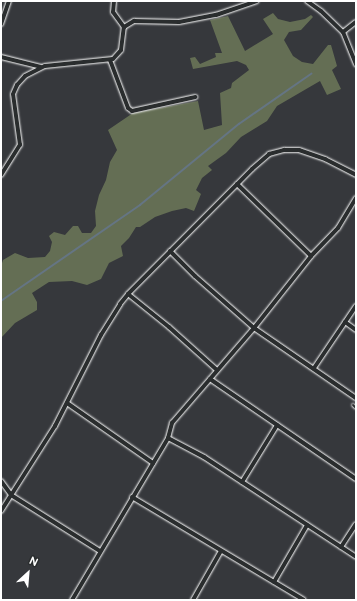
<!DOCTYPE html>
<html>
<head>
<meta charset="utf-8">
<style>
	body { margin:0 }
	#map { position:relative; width:357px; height:601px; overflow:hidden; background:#36383c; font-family:"Balsamiq Sans",sans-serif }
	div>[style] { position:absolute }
	.green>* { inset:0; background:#646e54 }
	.stream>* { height:1.5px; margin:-0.75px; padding:0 0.75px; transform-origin:0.75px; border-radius:0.75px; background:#657584 }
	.roads { filter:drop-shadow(0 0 1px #fff) drop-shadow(0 0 1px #fff) }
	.lane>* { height:2px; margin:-1px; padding:0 1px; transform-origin:1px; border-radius:1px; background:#2a2d2e }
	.street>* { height:4px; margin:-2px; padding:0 2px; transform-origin:2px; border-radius:2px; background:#2a2d2e }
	span { translate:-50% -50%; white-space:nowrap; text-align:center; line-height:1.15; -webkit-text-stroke:3px #2a2d2e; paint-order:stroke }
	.frame { position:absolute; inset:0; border:2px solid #fff; pointer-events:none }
	.north { position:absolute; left:8px; top:553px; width:40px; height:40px; -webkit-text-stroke:3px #2a2d2e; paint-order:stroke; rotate:26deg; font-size:11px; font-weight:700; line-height:16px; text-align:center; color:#fff }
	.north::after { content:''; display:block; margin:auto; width:14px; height:18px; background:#fff; clip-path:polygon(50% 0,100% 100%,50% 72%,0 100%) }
</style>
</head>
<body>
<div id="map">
	<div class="green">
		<div style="clip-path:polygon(273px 13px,278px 19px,290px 22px,305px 19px,311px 15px,313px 17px,301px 30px,289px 32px,284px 40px,293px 56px,302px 62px,313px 64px,328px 45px,331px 45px,337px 66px,332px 70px,341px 89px,327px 95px,320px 81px,277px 106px,267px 121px,241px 137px,226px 153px,208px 166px,212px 170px,202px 178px,196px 190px,201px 194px,194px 211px,186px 208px,172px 211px,155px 217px,140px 227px,136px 227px,129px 238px,121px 246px,123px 256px,109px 263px,101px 279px,87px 285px,72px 281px,49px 282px,32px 293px,37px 302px,37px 310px,15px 323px,1px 338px,1px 266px,3px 260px,15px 253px,28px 258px,45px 257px,50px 251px,52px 242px,49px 236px,54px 232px,65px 235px,73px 226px,78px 226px,82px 233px,91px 233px,96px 226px,95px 211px,99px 195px,106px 180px,110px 162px,117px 150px,108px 130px,133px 113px,198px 101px,204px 130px,222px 125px,220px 93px,231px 88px,232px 83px,249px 70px,246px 65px,237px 61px,193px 69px,190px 58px,195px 57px,200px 64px,216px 57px,215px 53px,222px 53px,210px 20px,228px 16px,245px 51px,273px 34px,263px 19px)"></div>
	</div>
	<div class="stream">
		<div style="left:1px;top:301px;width:169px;rotate:-34.6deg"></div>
		<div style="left:140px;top:205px;width:128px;rotate:-39.3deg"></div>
		<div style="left:239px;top:124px;width:88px;rotate:-34.8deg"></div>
	</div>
	<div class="roads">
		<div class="lane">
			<div style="left:353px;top:405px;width:4px;rotate:45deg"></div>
		</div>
		<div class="street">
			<div style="left:114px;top:1px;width:11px;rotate:95deg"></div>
			<div style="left:113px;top:12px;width:19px;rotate:54deg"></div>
			<div style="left:307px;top:1px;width:17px;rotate:36deg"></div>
			<div style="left:321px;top:11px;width:30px;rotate:44deg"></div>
			<div style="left:343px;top:32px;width:35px;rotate:68deg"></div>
			<div style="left:1px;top:24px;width:24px;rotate:-71deg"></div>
			<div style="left:343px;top:32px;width:16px;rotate:-38deg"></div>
			<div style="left:1px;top:57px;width:41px;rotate:14deg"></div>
			<div style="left:110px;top:60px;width:51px;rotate:69.4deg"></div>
			<div style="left:128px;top:108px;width:5px;rotate:37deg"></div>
			<div style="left:132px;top:111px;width:65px;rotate:-12.5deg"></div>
			<div style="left:1px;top:175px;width:36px;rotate:-58deg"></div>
			<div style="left:20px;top:145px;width:51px;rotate:-97.8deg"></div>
			<div style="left:13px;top:94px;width:10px;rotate:-66deg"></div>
			<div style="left:17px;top:85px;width:12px;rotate:-48deg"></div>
			<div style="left:25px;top:76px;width:22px;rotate:-27deg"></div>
			<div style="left:45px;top:66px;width:68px;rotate:-5.9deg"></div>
			<div style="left:113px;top:59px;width:12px;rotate:-48deg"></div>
			<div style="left:121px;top:50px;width:23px;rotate:-83deg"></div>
			<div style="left:124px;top:27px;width:12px;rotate:-31deg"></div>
			<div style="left:134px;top:21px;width:45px;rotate:1.3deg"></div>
			<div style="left:179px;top:22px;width:38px;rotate:-11deg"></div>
			<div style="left:216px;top:15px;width:43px;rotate:-18.9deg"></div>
			<div style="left:237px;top:184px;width:103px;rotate:44.2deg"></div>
			<div style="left:170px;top:251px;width:35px;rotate:45deg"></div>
			<div style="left:195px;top:276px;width:79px;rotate:41.4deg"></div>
			<div style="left:254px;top:328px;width:124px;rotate:34.5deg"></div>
			<div style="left:128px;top:294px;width:53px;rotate:38.8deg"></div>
			<div style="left:169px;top:327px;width:64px;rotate:41.9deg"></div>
			<div style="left:345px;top:322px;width:14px;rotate:36deg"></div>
			<div style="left:314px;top:368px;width:75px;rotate:-55.9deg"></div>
			<div style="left:210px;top:379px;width:177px;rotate:34.4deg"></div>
			<div style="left:67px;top:403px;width:105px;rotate:34.9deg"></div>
			<div style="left:168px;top:438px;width:41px;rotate:27.8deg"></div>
			<div style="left:204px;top:457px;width:182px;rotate:33.3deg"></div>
			<div style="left:1px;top:481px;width:17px;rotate:54deg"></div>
			<div style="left:11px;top:495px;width:105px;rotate:32.2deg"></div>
			<div style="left:242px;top:482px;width:67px;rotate:-58.4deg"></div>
			<div style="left:132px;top:497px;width:200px;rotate:30.9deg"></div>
			<div style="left:1px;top:511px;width:101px;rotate:-57.6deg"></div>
			<div style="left:55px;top:426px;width:102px;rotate:-63.2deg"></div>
			<div style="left:101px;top:335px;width:36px;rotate:-58deg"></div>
			<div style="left:120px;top:304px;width:13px;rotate:-51deg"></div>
			<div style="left:128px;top:294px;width:176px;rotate:-45.2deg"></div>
			<div style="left:252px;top:169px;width:23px;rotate:-41deg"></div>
			<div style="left:269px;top:154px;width:16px;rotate:-15deg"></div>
			<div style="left:284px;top:150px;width:15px"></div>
			<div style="left:299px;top:150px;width:28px;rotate:19deg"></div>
			<div style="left:325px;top:159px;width:35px;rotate:27deg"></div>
			<div style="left:341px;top:547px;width:27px;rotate:-57deg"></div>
			<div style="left:274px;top:582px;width:66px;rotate:-59.9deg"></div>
			<div style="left:72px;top:600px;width:188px;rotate:-59.3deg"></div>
			<div style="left:168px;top:438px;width:16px;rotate:-75deg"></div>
			<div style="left:172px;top:423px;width:125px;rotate:-49.2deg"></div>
			<div style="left:254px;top:328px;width:92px;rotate:-51.6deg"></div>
			<div style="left:311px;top:256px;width:39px;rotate:-46deg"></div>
			<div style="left:338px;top:228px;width:35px;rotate:-59deg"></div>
			<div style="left:193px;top:600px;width:56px;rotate:-60.3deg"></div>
		</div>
	</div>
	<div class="frame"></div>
	<div class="north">N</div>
</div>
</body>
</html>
